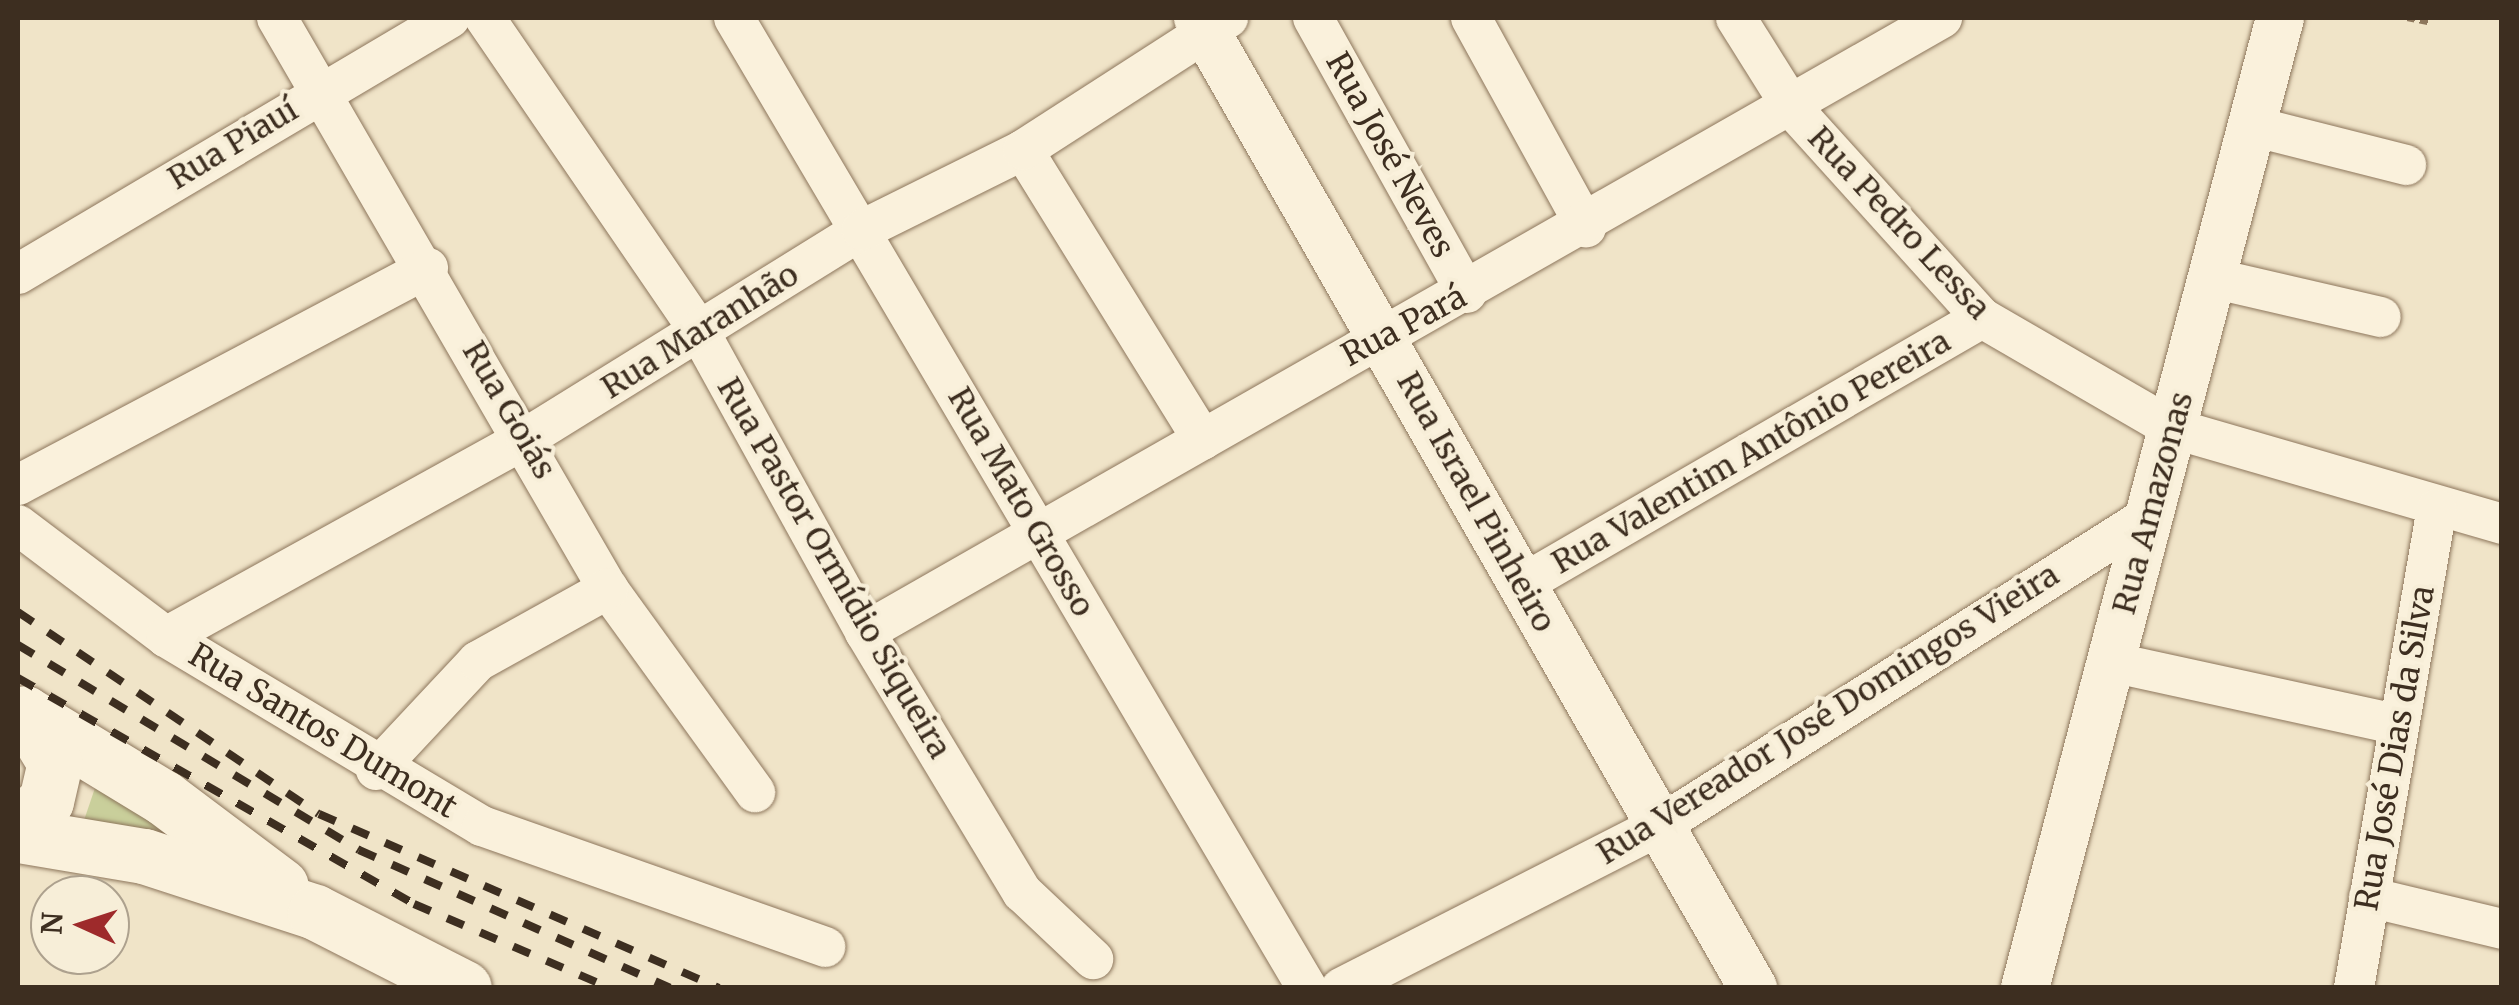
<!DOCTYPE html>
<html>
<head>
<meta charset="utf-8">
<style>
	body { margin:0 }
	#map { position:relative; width:2519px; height:1005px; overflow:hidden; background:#f0e4c8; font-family:Merriweather,serif }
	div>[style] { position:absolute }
	.green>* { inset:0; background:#c9cf9b }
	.path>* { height:6px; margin-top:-3px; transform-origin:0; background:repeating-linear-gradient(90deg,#8d765c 0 8px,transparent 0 13px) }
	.roads { filter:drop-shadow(0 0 2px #8d765c) drop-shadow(0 0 2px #8d765c) }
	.minor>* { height:40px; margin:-20px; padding:0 20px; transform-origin:20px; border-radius:20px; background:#faf1dc }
	.tertiary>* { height:48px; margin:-24px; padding:0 24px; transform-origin:24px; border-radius:24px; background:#faf1dc }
	.secondary>* { height:55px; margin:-27.5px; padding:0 27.5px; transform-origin:27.5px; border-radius:27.5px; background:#faf1dc }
	.rail>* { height:8px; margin-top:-4px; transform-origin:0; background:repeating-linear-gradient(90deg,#3d2e20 0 18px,transparent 0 36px) }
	span { translate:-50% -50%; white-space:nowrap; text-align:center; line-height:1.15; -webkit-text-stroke:8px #f7eed8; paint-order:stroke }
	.street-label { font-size:32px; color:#3d2e20 }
	.frame { position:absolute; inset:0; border:20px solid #3d2e20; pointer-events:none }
	.north { position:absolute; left:30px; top:875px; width:100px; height:100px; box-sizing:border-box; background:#f7eed8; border:2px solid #ada18e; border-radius:50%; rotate:273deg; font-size:28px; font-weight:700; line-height:40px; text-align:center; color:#3d2e20 }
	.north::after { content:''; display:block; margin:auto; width:35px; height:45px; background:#9e2a2b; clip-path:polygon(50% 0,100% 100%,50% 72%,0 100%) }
</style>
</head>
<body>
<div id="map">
	<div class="green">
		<div style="clip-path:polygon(96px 785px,219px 863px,79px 835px)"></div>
	</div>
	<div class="path">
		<div style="left:2407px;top:18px;width:25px;rotate:11deg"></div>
	</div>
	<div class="roads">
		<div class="minor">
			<div style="left:277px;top:18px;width:660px;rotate:59.9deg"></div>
			<div style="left:608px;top:589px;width:251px;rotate:54.1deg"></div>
			<div style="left:485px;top:18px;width:379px;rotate:55.6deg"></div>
			<div style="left:699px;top:331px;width:344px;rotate:61.1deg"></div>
			<div style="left:865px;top:632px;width:304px;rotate:58.9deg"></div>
			<div style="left:1022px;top:892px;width:98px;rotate:43.3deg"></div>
			<div style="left:734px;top:18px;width:1127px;rotate:59.43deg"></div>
			<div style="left:1313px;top:18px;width:315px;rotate:60.8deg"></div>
			<div style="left:1471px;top:18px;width:239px;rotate:61.2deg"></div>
			<div style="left:1736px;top:18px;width:107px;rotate:57.9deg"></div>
			<div style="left:1793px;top:109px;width:282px;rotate:47.9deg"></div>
			<div style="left:1982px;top:318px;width:220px;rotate:30.1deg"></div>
			<div style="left:2172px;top:428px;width:344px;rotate:16.2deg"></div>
			<div style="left:2252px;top:126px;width:159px;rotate:14.2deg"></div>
			<div style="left:1023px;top:150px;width:341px;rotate:58.2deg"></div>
			<div style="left:18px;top:274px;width:502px;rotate:-30.65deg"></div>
			<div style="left:2212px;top:278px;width:173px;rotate:13deg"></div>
			<div style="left:18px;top:485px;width:464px;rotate:-27.9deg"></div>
			<div style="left:18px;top:525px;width:186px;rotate:37.1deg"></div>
			<div style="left:166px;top:637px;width:368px;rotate:30.9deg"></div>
			<div style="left:482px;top:826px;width:364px;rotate:19.4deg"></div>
			<div style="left:1521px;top:585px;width:533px;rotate:-30.08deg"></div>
			<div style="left:865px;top:632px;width:1240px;rotate:-29.69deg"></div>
			<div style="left:166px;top:637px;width:411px;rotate:-28.9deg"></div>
			<div style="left:526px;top:438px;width:395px;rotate:-31.8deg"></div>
			<div style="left:862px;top:230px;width:180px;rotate:-26.4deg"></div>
			<div style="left:1023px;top:150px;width:244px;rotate:-32.8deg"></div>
			<div style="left:2111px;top:662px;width:295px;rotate:12.3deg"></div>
			<div style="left:376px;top:770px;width:149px;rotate:-46.9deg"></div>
			<div style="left:478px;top:661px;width:149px;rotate:-29deg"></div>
			<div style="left:2369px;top:897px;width:137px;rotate:13.5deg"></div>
			<div style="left:1341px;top:988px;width:357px;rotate:-27deg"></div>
			<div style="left:1659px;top:826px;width:581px;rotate:-32.35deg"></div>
			<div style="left:2354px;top:988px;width:486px;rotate:-80.2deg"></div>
		</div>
		<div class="tertiary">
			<div style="left:1198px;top:18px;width:1118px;rotate:60.22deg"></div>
			<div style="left:2025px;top:988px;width:1003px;rotate:-75.27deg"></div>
		</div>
		<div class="secondary">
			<div style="left:26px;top:714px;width:162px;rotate:31.3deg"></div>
			<div style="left:164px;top:798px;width:146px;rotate:36.9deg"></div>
			<div style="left:18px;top:825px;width:37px;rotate:-41deg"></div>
			<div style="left:46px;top:801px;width:39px;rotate:-77deg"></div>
			<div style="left:55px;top:763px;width:58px;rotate:-121deg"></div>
			<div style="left:18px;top:835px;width:128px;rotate:9.5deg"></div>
			<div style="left:144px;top:856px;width:180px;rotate:18.1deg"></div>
			<div style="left:315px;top:912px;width:167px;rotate:27deg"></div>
		</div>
	</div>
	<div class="rail">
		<div style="left:18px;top:612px;width:362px;rotate:33.9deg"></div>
		<div style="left:319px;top:814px;width:436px;rotate:23.5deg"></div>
		<div style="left:18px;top:645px;width:398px;rotate:31deg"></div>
		<div style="left:359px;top:850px;width:340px;rotate:23.9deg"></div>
		<div style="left:18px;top:678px;width:456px;rotate:29.7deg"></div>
		<div style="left:414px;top:904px;width:213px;rotate:23.2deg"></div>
	</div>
	<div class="street-label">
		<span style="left:233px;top:144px;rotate:-31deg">Rua Piauí</span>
		<span style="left:1390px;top:155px;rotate:61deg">Rua José Neves</span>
		<span style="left:1899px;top:223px;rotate:47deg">Rua Pedro Lessa</span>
		<span style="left:1404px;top:326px;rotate:-28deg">Rua Pará</span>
		<span style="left:700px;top:331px;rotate:-32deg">Rua Maranhão</span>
		<span style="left:509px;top:410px;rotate:60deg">Rua Goiás</span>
		<span style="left:1751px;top:452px;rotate:-30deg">Rua Valentim Antônio Pereira</span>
		<span style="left:1021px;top:502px;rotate:60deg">Rua Mato Grosso</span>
		<span style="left:1476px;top:502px;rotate:61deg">Rua Israel Pinheiro</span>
		<span style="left:2153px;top:503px;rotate:-75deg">Rua Amazonas</span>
		<span style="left:834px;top:568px;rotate:60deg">Rua Pastor Ormídio Siqueira</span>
		<span style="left:1828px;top:714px;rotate:-32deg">Rua Vereador José Domingos Vieira</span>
		<span style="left:323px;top:731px;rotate:31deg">Rua Santos Dumont</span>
		<span style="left:2395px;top:748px;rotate:-80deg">Rua José Dias da Silva</span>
	</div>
	<div class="frame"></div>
	<div class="north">N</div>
</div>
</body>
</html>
